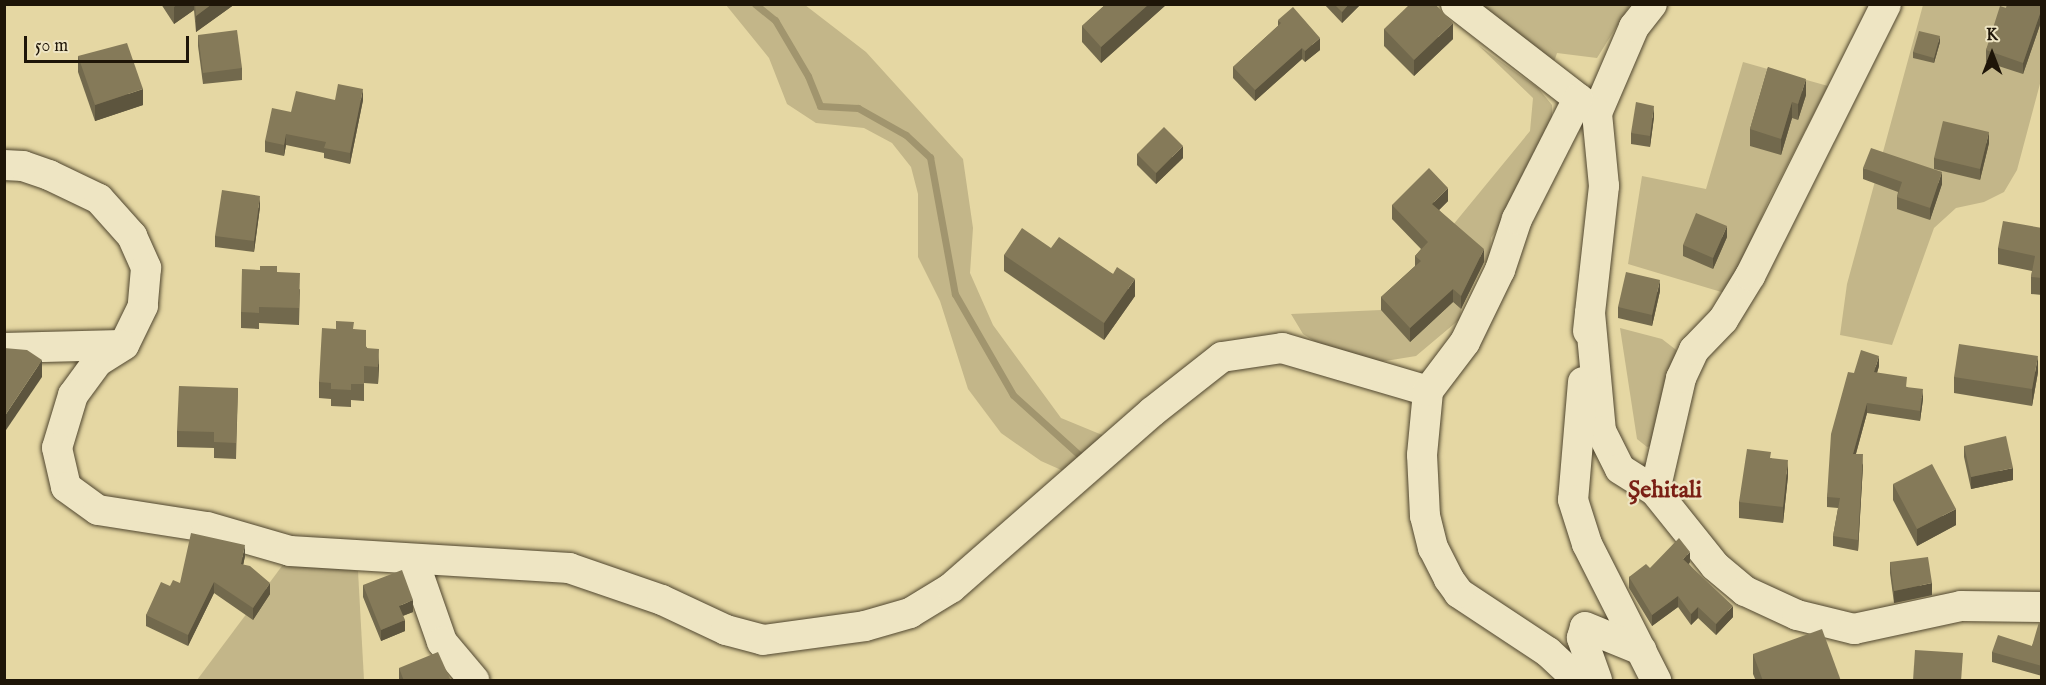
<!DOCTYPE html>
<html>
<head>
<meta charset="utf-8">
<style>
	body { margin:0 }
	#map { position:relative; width:2046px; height:685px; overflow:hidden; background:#e5d7a3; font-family:"IM FELL English",serif }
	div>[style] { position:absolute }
	.green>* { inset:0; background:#c3b689 }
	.stream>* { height:7px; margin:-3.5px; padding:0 3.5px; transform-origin:3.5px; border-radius:3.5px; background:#a1956e }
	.roads { filter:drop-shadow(0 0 2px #50462f) drop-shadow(0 0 2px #50462f) }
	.minor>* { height:30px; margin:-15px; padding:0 15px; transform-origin:15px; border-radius:15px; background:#eee5c3 }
	.wall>* { inset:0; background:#72694d }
	.shaded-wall>* { inset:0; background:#5d553e }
	.building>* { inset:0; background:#857a59 }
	span { translate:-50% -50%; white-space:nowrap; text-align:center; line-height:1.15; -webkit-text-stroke:4.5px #eee5c3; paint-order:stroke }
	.quarter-label { font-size:24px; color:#7a1f14; font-weight:700 }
	.frame { position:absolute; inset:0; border:6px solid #1e1508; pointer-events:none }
	.north { position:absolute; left:1962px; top:24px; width:60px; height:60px; -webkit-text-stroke:4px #eee5c3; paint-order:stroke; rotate:0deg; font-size:16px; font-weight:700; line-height:24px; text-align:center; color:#1e1508 }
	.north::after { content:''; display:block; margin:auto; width:21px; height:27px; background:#1e1508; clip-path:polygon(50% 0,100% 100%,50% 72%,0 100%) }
	.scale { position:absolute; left:24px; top:36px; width:165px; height:27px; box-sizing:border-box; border:3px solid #1e1508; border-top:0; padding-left:8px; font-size:18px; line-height:21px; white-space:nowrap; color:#1e1508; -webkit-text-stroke:4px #eee5c3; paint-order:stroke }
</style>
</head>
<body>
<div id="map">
	<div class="green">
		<div style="clip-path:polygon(726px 5px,805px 5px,866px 52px,963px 159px,973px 228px,970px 273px,993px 325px,1061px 418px,1112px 439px,1068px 473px,1041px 461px,1001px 433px,968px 389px,940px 301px,918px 257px,918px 194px,911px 167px,892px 143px,864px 128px,816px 123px,787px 104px,769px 58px)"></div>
		<div style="clip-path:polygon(1474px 5px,1630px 5px,1597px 58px,1557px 53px,1554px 62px)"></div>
		<div style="clip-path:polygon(1923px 5px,2041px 5px,2041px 80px,2017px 170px,2004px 192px,1984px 202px,1956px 208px,1934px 228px,1892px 345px,1840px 335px,1847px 284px)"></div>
		<div style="clip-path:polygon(1478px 45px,1538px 88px,1552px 105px,1552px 129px,1527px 184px,1491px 238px,1489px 266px,1448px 231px,1530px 131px,1533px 98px)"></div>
		<div style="clip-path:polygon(1743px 62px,1828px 86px,1768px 202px,1728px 294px,1628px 264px,1642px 176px,1706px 189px)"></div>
		<div style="clip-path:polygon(1420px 274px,1461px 309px,1460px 319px,1416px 356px,1379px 362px,1338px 356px,1303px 334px,1291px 314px,1381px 310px)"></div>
		<div style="clip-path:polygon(1620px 328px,1662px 339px,1684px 356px,1657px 444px,1647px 447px,1637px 439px)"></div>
		<div style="clip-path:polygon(285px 562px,358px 571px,364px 680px,197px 680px)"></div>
	</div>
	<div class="stream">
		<div style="left:755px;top:4px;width:26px;rotate:39deg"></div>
		<div style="left:775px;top:20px;width:65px;rotate:59.5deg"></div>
		<div style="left:808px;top:76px;width:32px;rotate:68deg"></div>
		<div style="left:820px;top:106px;width:38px;rotate:3deg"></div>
		<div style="left:858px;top:108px;width:55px;rotate:29.4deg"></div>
		<div style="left:906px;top:135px;width:33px;rotate:43deg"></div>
		<div style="left:930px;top:157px;width:139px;rotate:79.7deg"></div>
		<div style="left:955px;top:294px;width:116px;rotate:60.1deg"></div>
		<div style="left:1013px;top:395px;width:97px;rotate:42.1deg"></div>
	</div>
	<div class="roads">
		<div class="minor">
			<div style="left:1456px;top:4px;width:178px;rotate:37.7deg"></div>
			<div style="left:1597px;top:113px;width:94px;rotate:-66.7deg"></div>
			<div style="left:1634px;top:27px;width:29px;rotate:-52deg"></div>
			<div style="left:4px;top:165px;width:19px;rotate:3deg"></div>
			<div style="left:23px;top:166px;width:28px;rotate:19deg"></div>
			<div style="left:49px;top:175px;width:55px;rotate:25.6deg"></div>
			<div style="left:99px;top:199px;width:50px;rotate:48.3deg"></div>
			<div style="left:132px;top:236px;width:35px;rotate:66deg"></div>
			<div style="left:146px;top:268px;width:38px;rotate:95deg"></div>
			<div style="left:143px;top:306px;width:43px;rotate:116deg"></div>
			<div style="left:124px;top:345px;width:31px;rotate:148deg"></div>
			<div style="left:98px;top:361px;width:42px;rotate:126.3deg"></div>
			<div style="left:73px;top:395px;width:55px;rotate:106.8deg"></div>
			<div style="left:57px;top:448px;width:40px;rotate:77deg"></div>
			<div style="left:66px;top:487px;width:39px;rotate:36deg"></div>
			<div style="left:98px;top:510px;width:110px;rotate:8.9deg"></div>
			<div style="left:207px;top:527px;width:86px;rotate:16.1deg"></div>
			<div style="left:290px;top:551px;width:280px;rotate:3.5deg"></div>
			<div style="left:569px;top:568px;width:98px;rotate:19deg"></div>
			<div style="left:662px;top:600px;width:71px;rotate:25.1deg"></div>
			<div style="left:726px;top:630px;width:38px;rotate:15deg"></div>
			<div style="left:763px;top:640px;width:103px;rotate:-7.8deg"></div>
			<div style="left:865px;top:626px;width:47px;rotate:-16.1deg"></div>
			<div style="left:910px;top:613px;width:48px;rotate:-31.4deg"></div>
			<div style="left:951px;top:588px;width:267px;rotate:-41.2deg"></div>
			<div style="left:1152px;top:412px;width:89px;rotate:-38.2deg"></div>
			<div style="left:1222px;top:357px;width:61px;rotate:-8.5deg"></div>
			<div style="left:1282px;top:348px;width:152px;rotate:16.4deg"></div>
			<div style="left:1590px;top:313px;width:119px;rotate:84.7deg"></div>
			<div style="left:1601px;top:431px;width:42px;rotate:63.4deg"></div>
			<div style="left:1620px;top:469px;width:41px;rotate:32.2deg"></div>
			<div style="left:1655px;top:491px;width:96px;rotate:51.3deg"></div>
			<div style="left:1715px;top:566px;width:39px;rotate:40deg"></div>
			<div style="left:1745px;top:591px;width:57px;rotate:24.8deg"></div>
			<div style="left:1797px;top:615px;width:59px;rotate:13.8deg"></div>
			<div style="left:1854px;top:629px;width:109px;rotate:-12.1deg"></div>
			<div style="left:1961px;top:606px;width:81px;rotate:0.7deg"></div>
			<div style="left:1588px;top:331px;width:146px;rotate:-83.7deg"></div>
			<div style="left:1604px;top:186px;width:73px;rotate:-95.5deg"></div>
			<div style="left:4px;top:348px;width:117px;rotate:-1.5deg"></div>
			<div style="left:1583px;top:382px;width:118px;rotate:94.8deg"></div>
			<div style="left:1573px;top:500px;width:46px;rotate:72.3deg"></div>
			<div style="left:1587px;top:544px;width:153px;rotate:63.1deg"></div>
			<div style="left:1655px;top:491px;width:116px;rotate:-77deg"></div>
			<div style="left:1681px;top:378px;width:31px;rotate:-65deg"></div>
			<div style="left:1694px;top:350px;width:42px;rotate:-46deg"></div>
			<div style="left:1723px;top:320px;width:52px;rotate:-58.5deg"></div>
			<div style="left:1750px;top:276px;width:304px;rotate:-63.4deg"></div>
			<div style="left:413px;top:559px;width:88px;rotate:70.7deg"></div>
			<div style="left:442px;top:642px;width:50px;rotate:49.9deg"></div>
			<div style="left:1578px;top:680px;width:41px;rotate:-137deg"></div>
			<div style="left:1548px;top:652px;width:107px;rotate:-146.5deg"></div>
			<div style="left:1459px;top:593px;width:17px;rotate:-126deg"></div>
			<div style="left:1449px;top:579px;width:35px;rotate:-117deg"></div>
			<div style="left:1433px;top:548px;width:33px;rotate:-104deg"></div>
			<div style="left:1425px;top:516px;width:61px;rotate:-92.8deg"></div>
			<div style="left:1422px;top:455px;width:64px;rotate:-84.6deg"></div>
			<div style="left:1428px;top:391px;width:61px;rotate:-52.9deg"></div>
			<div style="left:1465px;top:342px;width:80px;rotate:-64.1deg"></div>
			<div style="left:1500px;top:270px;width:54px;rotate:-71.6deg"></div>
			<div style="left:1517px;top:219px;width:135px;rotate:-63.1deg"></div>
			<div style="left:1597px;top:680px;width:45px;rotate:-109.7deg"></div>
			<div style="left:1582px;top:638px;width:11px;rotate:-75deg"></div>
			<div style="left:1585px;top:627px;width:61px;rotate:22.3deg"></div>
		</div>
	</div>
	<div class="wall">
		<div style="clip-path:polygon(161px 4px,235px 4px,196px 32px,194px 10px,174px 24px)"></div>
		<div style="clip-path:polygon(1106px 4px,1167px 4px,1101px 63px,1082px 42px,1082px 26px)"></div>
		<div style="clip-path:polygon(1324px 4px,1361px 4px,1342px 23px)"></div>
		<div style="clip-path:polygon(2042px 4px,2042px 19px,2023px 74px,1986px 62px,1986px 50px,2006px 8px)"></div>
		<div style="clip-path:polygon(1278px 20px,1320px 50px,1305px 62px,1302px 59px,1255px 101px,1233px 78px,1233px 67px,1278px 26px)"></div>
		<div style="clip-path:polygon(1384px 29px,1453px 39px,1414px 76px,1384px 46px)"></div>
		<div style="clip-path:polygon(198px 35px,242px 68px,242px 80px,203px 84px,198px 46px)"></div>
		<div style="clip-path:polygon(1940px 42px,1934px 63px,1913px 58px,1913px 52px)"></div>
		<div style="clip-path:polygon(78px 56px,143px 105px,95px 121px,78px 72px)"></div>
		<div style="clip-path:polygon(1768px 67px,1806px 95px,1798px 120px,1792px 118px,1781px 155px,1750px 146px,1750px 129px)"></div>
		<div style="clip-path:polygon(335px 100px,363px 100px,350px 164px,324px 158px,324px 153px,286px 145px,284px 156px,265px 152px,265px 141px,291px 112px)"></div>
		<div style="clip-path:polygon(1654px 117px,1650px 147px,1631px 144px,1631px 133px)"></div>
		<div style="clip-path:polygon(1989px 143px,1980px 180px,1934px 169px,1934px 158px)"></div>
		<div style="clip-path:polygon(1137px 154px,1183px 158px,1156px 184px,1137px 165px)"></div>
		<div style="clip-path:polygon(1863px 168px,1942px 184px,1930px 220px,1897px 209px,1897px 197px,1898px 192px,1863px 179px)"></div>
		<div style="clip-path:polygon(1448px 201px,1439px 210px,1484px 262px,1461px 309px,1453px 302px,1410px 342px,1381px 310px,1381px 297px,1415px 266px,1415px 256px,1421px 249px,1392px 219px,1392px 205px)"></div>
		<div style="clip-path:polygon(260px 207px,254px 252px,215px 247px,215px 236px)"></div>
		<div style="clip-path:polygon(2042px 228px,2042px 295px,2031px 294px,2031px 277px,2032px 271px,1998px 264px,1998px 248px)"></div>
		<div style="clip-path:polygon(1727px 237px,1713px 269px,1683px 256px,1683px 245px)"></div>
		<div style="clip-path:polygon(1051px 248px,1113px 274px,1135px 296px,1104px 340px,1004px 271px,1004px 255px)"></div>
		<div style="clip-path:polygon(300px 289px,299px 325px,259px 323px,259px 329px,241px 328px,241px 312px)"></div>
		<div style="clip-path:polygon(1660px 291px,1652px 326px,1618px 318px,1618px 307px)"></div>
		<div style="clip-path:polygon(354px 329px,379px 365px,378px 384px,364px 383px,364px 401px,351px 400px,351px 407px,331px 406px,331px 399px,319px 398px,319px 382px)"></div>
		<div style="clip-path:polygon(1879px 366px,1877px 373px,1907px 387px,1923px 399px,1920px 421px,1867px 413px,1856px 454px,1863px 465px,1858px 551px,1833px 546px,1833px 536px,1838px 508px,1827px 507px,1827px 497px,1854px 373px)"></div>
		<div style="clip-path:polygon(2038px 372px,2032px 406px,1954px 393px,1954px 377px)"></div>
		<div style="clip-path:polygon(238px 388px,236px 459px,214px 458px,214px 448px,177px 447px,177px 431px)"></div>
		<div style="clip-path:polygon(1964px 446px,2013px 480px,1971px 489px,1964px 457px)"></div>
		<div style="clip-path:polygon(1771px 458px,1788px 476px,1783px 523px,1739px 518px,1739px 502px)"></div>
		<div style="clip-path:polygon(1893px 484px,1956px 525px,1917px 546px,1893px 500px)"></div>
		<div style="clip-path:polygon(245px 556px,243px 565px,270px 594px,253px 620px,214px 593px,188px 646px,146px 626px,146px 615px,170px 586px,180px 583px)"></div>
		<div style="clip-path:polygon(1690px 562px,1689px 564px,1733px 617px,1716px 635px,1698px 618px,1691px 625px,1678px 607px,1652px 626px,1629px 588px,1629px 577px,1650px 568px)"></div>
		<div style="clip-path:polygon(1890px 562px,1932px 595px,1894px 603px,1890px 573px)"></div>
		<div style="clip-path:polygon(363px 585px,413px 612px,403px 616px,405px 631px,381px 641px,363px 597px)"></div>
		<div style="clip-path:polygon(2042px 623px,2042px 676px,1992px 662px,1992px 652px,2032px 646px)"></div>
		<div style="clip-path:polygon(1753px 654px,1841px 681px,1756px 681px,1753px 674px)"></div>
		<div style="clip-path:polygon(399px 668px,451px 681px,399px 681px)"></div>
	</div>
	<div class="shaded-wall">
		<div style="clip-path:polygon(178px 4px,194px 4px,194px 10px,174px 24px,174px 7px)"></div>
		<div style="clip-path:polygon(212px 4px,235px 4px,196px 32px,196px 16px)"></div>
		<div style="clip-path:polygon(1149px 4px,1167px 4px,1101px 63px,1101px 47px)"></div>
		<div style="clip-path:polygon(1349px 4px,1361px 4px,1342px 23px,1342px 12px)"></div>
		<div style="clip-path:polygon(2042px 8px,2042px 19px,2023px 74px,2023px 63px)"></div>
		<div style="clip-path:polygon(1453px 23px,1453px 39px,1414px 76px,1414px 60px)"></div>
		<div style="clip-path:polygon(1940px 36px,1940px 42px,1934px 63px,1934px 58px)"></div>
		<div style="clip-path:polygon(1320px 38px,1320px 50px,1305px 62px,1305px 51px)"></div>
		<div style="clip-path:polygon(1302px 48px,1302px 59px,1255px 101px,1255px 90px)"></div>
		<div style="clip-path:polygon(1806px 79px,1806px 95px,1798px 120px,1798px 104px)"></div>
		<div style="clip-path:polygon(143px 89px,143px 105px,95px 121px,95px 105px)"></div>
		<div style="clip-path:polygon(363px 89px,363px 100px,350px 164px,350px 153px)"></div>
		<div style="clip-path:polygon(1792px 102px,1792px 118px,1781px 155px,1781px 139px)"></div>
		<div style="clip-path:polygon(1654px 106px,1654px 117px,1650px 147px,1650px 136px)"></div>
		<div style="clip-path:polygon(1989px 132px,1989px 143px,1980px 180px,1980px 169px)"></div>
		<div style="clip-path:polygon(286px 134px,286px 145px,284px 156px,284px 145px)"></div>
		<div style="clip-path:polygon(1183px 146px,1183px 158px,1156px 184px,1156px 173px)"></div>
		<div style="clip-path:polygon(1942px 172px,1942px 184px,1930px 220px,1930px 208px)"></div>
		<div style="clip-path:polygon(1448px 188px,1448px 201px,1432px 217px,1432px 204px)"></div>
		<div style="clip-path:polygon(260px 196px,260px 207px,254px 252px,254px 241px)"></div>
		<div style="clip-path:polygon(1727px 226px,1727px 237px,1713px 269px,1713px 258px)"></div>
		<div style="clip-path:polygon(1484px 249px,1484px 262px,1461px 309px,1461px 296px)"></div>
		<div style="clip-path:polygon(1135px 279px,1135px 296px,1104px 340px,1104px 323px)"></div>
		<div style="clip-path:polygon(1660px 280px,1660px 291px,1652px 326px,1652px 315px)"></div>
		<div style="clip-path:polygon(1453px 289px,1453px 302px,1410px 342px,1410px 328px)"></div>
		<div style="clip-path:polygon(379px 349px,379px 365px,378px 384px,378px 367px)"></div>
		<div style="clip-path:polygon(1879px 356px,1879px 366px,1874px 383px,1874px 372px)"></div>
		<div style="clip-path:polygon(2038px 356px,2038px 372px,2032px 406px,2032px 389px)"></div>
		<div style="clip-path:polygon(42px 360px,42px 377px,4px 433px,4px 417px)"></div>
		<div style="clip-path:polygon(1923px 389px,1923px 399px,1920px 421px,1920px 411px)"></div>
		<div style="clip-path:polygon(1867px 403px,1867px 413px,1853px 464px,1853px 454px)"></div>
		<div style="clip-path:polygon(1863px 454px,1863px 465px,1858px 551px,1858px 540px)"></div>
		<div style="clip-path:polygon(1788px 460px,1788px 476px,1783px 523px,1783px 507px)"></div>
		<div style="clip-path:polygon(2013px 468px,2013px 480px,1971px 489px,1971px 477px)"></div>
		<div style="clip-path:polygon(1956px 509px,1956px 525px,1917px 546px,1917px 529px)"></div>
		<div style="clip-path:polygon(245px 545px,245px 556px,241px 576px,241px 564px)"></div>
		<div style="clip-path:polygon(1690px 552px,1690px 562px,1683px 570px,1683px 559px)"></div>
		<div style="clip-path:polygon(214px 582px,214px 593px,188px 646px,188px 635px)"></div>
		<div style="clip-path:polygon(270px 583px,270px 594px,253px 620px,253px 608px)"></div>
		<div style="clip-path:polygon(1932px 583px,1932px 595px,1894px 603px,1894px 591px)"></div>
		<div style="clip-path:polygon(1678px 596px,1678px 607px,1652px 626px,1652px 615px)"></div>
		<div style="clip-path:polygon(413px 600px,413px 612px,399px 617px,399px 606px)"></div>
		<div style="clip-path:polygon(1733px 606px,1733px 617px,1716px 635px,1716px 624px)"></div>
		<div style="clip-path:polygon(1698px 607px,1698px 618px,1691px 625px,1691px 614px)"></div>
		<div style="clip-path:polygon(405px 620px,405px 631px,381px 641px,381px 630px)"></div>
	</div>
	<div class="building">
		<div style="clip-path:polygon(195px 4px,212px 4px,196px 16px)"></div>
		<div style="clip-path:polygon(1106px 4px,1149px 4px,1101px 47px,1082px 26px)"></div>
		<div style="clip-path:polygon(1334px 4px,1349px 4px,1342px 12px)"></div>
		<div style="clip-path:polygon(1410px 4px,1435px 4px,1453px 23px,1414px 60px,1384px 29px)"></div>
		<div style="clip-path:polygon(2007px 4px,2042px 4px,2042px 8px,2023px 63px,1986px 50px,2000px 6px,2006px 8px)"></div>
		<div style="clip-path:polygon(1293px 7px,1320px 38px,1305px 51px,1302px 48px,1255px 90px,1233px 67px,1281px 23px,1278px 20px)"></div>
		<div style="clip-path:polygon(237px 30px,242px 68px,203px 73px,198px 35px)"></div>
		<div style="clip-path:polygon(1919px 31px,1940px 36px,1934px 58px,1913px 52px)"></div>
		<div style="clip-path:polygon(127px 43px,143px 89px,95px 105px,78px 56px)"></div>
		<div style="clip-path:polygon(1768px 67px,1806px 79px,1798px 104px,1792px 102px,1781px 139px,1750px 129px)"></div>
		<div style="clip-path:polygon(338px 84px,363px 89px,350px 153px,324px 148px,326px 142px,286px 134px,284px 145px,265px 141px,272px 108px,291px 112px,296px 91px,335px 100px)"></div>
		<div style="clip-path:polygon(1636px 102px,1654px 106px,1650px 136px,1631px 133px)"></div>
		<div style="clip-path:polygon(1943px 121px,1989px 132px,1980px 169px,1934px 158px)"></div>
		<div style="clip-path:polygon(1164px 127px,1183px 146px,1156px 173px,1137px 154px)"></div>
		<div style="clip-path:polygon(1871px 148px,1942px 172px,1930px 208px,1897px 197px,1902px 182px,1863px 168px)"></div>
		<div style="clip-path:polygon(1429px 168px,1448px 188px,1432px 204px,1484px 249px,1461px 296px,1453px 289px,1410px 328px,1381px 297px,1421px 261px,1415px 256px,1428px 242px,1392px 205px)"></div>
		<div style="clip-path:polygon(222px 190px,260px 196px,254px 241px,215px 236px)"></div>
		<div style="clip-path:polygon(1696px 213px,1727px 226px,1713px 258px,1683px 245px)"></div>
		<div style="clip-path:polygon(2003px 221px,2042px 228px,2042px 278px,2031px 277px,2035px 256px,1998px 248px)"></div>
		<div style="clip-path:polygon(1022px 228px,1051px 248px,1059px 237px,1113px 274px,1117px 267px,1135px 279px,1104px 323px,1004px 255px)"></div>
		<div style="clip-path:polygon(260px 266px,277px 266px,277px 272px,300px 273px,299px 308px,259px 307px,259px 313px,241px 312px,242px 269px,260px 270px)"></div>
		<div style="clip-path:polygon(1626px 272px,1660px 280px,1652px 315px,1618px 307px)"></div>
		<div style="clip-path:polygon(336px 321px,354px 322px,353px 329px,366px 330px,366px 348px,379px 349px,378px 367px,364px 366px,364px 384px,351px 384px,351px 390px,331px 389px,331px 383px,319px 382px,322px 328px,336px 329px)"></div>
		<div style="clip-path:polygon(1959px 344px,2038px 356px,2032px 389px,1954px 377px)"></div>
		<div style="clip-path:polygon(4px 348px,27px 350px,42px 360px,4px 417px)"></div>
		<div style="clip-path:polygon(1861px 350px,1879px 356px,1874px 372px,1907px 377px,1906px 387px,1923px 389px,1920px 411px,1867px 403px,1853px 454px,1863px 454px,1858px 540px,1833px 536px,1840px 498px,1827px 497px,1831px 434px,1848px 372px,1854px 373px)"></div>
		<div style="clip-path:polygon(179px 386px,238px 388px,236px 443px,214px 442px,214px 432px,177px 431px)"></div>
		<div style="clip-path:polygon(2006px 436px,2013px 468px,1971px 477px,1964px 446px)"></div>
		<div style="clip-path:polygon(1747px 449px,1771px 452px,1770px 458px,1788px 460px,1783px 507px,1739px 502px)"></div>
		<div style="clip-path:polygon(1932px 464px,1956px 509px,1917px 529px,1893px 484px)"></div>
		<div style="clip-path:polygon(191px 533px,245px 545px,241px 564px,250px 566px,270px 583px,253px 608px,214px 582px,188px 635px,146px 615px,161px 582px,170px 586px,173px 580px,180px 583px)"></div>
		<div style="clip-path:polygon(1679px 538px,1690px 552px,1683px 559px,1733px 606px,1716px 624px,1698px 607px,1691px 614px,1678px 596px,1652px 615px,1629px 577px,1646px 564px,1650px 568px)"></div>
		<div style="clip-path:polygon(1928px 557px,1932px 583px,1894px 591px,1890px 562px)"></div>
		<div style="clip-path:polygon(402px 570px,413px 600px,399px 606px,405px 620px,381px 630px,363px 585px)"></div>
		<div style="clip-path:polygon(2039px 622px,2042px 623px,2042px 666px,1992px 652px,1998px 635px,2032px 646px)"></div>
		<div style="clip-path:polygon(1822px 629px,1841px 681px,1763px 681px,1753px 654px)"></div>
		<div style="clip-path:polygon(1915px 650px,1963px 653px,1961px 681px,1913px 681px)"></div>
		<div style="clip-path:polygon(438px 652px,451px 681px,404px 681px,399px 668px)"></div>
	</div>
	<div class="quarter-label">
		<span style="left:1665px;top:491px">Şehitali</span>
	</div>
	<div class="frame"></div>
	<div class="north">K</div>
	<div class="scale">50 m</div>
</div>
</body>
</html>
